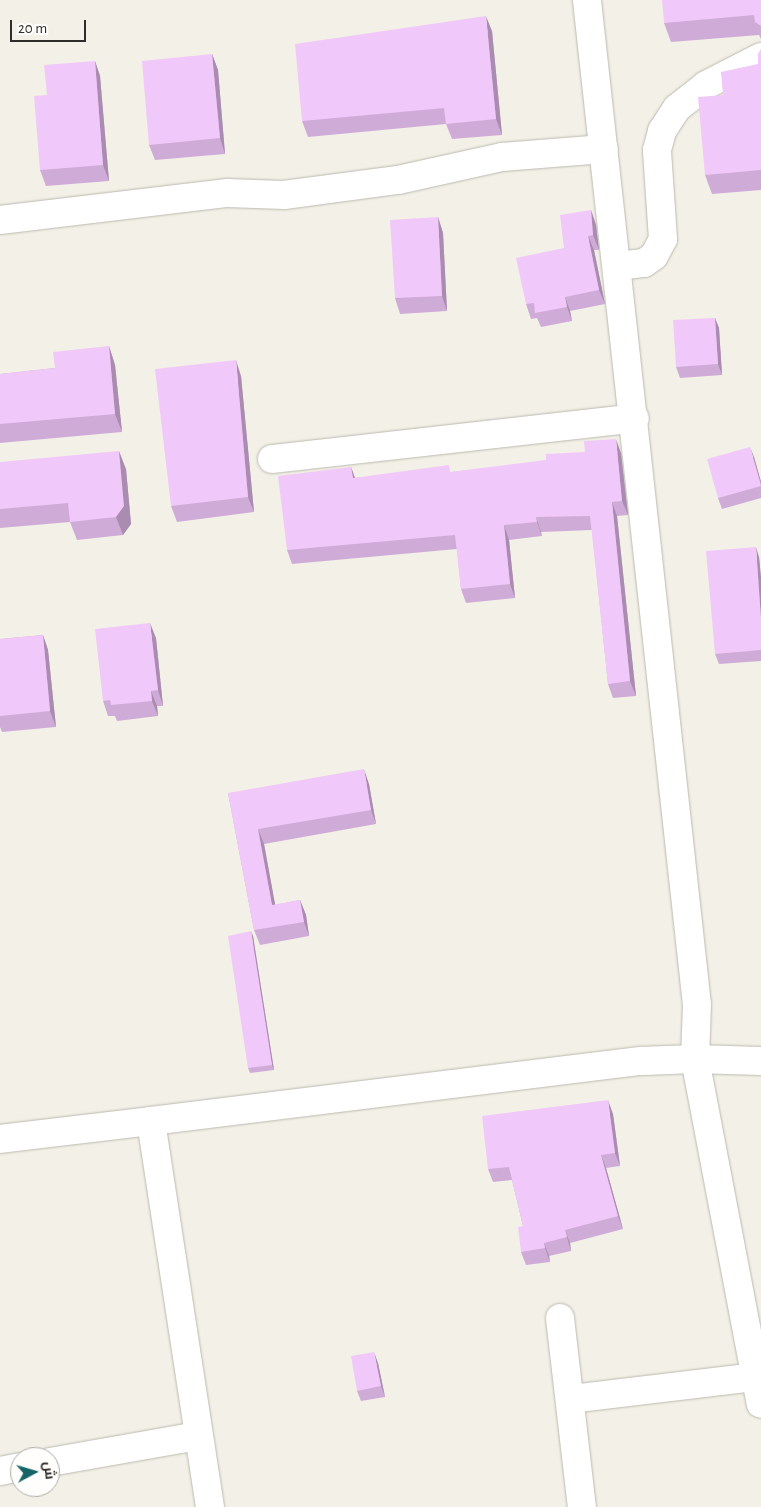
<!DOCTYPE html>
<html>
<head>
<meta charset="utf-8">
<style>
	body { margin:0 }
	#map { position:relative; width:761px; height:1507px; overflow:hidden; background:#f3f1e7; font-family:"Alegreya Sans",Cairo,sans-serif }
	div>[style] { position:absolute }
	.roads { filter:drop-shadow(0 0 1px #bbb9af) drop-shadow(0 0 1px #bbb9af) }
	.minor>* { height:28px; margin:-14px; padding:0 14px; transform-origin:14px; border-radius:14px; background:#fff }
	.wall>* { inset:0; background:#cfacd7 }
	.shaded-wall>* { inset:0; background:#a98caf }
	.building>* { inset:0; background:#f1c8fa }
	span { translate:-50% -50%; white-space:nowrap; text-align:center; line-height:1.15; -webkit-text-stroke:5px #fffefc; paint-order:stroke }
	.north { position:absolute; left:10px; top:1447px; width:50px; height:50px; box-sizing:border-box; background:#fffefc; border:1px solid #abaaa8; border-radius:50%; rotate:84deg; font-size:14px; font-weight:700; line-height:20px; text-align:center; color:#2e2d2a }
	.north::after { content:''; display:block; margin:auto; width:18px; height:22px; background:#146467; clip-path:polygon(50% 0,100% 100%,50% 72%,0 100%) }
	.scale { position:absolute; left:10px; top:20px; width:76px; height:22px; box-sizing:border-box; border:2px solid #2e2d2a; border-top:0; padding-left:6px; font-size:15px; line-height:18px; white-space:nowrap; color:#2e2d2a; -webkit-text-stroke:4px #fffefc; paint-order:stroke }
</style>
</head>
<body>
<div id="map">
	<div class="roads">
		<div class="minor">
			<div style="left:0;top:220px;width:229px;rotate:-6.8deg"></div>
			<div style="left:227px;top:193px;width:57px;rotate:2deg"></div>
			<div style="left:284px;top:195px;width:115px;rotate:-7.5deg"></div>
			<div style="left:398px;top:180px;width:107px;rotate:-12.5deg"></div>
			<div style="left:502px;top:157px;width:102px;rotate:-4.5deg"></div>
			<div style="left:618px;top:266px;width:26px;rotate:-7deg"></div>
			<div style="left:644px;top:263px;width:12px;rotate:-35deg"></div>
			<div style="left:654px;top:256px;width:19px;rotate:-62deg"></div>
			<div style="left:663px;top:239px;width:89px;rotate:-93.9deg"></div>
			<div style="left:657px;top:150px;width:20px;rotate:-75deg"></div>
			<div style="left:662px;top:131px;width:27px;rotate:-57deg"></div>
			<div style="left:677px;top:108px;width:37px;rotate:-38deg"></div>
			<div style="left:706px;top:85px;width:62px;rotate:-27deg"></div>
			<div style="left:272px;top:459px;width:365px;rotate:-6.4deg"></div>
			<div style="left:761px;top:1061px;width:66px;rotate:-178.3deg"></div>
			<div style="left:695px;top:1059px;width:351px;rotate:79.2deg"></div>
			<div style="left:0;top:1139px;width:152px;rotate:-6.8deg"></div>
			<div style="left:560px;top:1318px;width:190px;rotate:83.4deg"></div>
			<div style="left:571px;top:1399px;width:185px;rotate:-6.8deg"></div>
			<div style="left:50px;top:1462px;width:150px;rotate:-10deg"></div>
			<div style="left:0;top:1471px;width:20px;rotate:-11deg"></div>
			<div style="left:210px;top:1507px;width:390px;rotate:-98.7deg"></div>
			<div style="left:151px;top:1121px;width:495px;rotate:-7deg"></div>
			<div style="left:642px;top:1061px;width:53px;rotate:-2.2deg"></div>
			<div style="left:695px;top:1059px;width:54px;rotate:-87.9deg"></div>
			<div style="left:697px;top:1005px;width:1011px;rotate:-96.25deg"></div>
		</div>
	</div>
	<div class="wall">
		<div style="clip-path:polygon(761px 0,761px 39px,759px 35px,671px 42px,664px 23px)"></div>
		<div style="clip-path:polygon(492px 31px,502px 135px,452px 139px,446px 124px,308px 137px,302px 121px)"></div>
		<div style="clip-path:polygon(761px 49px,761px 190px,712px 194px,705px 175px,723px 95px,758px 64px)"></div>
		<div style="clip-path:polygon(212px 54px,218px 70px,225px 154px,155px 160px,149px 145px)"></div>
		<div style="clip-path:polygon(95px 61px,100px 76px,109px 181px,46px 186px,40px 170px,47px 95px)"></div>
		<div style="clip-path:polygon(591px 210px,596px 225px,599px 250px,594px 250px,605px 304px,570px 311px,572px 321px,541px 327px,537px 318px,531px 319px,526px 304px)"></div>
		<div style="clip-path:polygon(438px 217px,443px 233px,447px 311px,400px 314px,395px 298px)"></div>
		<div style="clip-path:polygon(715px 318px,719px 328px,722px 375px,680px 378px,676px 367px)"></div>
		<div style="clip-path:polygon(109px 346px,115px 365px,122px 432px,0 443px,0 374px,55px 368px)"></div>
		<div style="clip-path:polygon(241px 376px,254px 512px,177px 522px,171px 506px)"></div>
		<div style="clip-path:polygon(621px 453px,628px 515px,617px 516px,636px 696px,613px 698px,608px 684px,592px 530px,541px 532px,542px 536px,509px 540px,515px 598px,466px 603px,461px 589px,457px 549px,292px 564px,287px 550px,351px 467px,355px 478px,452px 472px)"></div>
		<div style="clip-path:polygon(754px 457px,761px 482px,761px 498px,722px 509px,718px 498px)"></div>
		<div style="clip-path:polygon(0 462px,126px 469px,131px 524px,123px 535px,77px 540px,70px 522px,0 528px)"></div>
		<div style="clip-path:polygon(759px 557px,761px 578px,761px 661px,719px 664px,715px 654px)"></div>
		<div style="clip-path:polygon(43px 635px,48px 650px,56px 727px,2px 732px,0 727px,0 639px)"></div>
		<div style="clip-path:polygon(156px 638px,163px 706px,157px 706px,158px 716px,117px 721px,115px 716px,108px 716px,103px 701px)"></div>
		<div style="clip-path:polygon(369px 784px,376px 824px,264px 844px,275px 905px,300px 900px,306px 915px,309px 936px,260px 945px,254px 930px,228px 793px)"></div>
		<div style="clip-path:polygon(253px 936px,274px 1070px,250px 1073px,248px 1068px)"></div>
		<div style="clip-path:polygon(613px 1114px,620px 1166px,606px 1168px,623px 1229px,570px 1243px,571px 1251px,549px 1256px,550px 1262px,526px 1265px,521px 1252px,523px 1226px,512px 1180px,493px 1182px,488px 1169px)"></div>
		<div style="clip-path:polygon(378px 1363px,385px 1397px,361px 1401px,357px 1391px)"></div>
	</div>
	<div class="shaded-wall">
		<div style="clip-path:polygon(486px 16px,492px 31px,502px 135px,496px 119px)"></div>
		<div style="clip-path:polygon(212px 54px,218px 70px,225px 154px,220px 138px)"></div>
		<div style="clip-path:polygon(95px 61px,100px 76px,109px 181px,103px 165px)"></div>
		<div style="clip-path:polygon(591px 210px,596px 225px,599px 250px,593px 235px)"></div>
		<div style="clip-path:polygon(438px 217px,443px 233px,447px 311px,442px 296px)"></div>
		<div style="clip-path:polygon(588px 236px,594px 250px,605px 304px,599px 290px)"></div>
		<div style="clip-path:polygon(565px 297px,570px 311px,572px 321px,567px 307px)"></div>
		<div style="clip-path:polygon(715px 318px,719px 328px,722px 375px,718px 364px)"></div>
		<div style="clip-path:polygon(109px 346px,115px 365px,122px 432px,115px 414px)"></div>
		<div style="clip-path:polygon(236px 360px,241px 376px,254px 512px,248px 497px)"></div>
		<div style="clip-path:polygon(616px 439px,621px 453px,628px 515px,622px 501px)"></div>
		<div style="clip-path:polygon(750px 447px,754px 457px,761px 482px,761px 484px)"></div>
		<div style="clip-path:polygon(119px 451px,126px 469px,131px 524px,123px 535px,116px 517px)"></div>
		<div style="clip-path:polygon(351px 467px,356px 481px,353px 478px)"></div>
		<div style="clip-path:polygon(612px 502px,617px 516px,636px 696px,630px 681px)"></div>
		<div style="clip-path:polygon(536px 517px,541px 532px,542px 536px,537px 522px)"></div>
		<div style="clip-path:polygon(504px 525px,509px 540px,515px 598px,510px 584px)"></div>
		<div style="clip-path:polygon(756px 547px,759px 557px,761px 578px,761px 619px)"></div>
		<div style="clip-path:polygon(150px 623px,156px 638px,163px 706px,158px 690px)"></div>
		<div style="clip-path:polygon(43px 635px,48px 650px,56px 727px,50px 711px)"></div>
		<div style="clip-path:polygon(151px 691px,157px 706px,158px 716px,152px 701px)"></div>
		<div style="clip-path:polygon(364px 769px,369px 784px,376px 824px,371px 810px)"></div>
		<div style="clip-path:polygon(258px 829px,264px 844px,278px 920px,272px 905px)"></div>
		<div style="clip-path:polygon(300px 900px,306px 915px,309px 936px,304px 922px)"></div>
		<div style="clip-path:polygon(251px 931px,253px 936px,274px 1070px,272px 1065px)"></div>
		<div style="clip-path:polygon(608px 1100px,613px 1114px,620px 1166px,615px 1153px)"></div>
		<div style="clip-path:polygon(601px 1155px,606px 1168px,623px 1229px,618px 1216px)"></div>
		<div style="clip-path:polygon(565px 1230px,570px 1243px,571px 1251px)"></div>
		<div style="clip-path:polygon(544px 1243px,549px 1256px,550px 1262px,545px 1248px)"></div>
		<div style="clip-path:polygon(374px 1352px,378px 1363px,385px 1397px,381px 1386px)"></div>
	</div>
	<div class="building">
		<div style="clip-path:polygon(662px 0,761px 0,761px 26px,755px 22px,754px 15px,664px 23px)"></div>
		<div style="clip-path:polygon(486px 16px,496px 119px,446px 124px,444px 108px,302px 121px,295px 44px)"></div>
		<div style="clip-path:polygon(761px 49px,761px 170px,705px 175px,698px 97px,723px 95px,721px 72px,758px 64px,758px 54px)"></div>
		<div style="clip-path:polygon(212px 54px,220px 138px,149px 145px,142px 61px)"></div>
		<div style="clip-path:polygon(95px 61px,103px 165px,40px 170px,34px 96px,47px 95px,44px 65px)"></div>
		<div style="clip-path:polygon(591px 210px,593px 235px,588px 236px,599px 290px,565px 297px,567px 307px,535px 313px,534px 303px,526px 304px,516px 258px,564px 248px,560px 215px)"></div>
		<div style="clip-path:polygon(438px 217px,442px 296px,395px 298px,390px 220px)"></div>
		<div style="clip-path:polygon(715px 318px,718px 364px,676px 367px,673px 320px)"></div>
		<div style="clip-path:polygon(109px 346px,115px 414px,0 424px,0 374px,55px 368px,53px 352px)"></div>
		<div style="clip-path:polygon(236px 360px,248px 497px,171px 506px,155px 369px)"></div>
		<div style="clip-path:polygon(616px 439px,622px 501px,612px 502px,630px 681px,608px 684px,590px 516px,536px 517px,537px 522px,504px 525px,510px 584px,461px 589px,455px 535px,287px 550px,278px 476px,351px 467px,353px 478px,449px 465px,450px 472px,546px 460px,546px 454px,585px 452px,584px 441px)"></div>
		<div style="clip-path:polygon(750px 447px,761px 486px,718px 498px,707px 459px)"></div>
		<div style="clip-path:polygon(119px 451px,124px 506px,116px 517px,70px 522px,68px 503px,0 509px,0 462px)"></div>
		<div style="clip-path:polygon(756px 547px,761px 619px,761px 650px,715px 654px,706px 551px)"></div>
		<div style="clip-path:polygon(150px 623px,158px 690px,151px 691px,152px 701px,111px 705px,110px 700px,103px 701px,95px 629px)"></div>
		<div style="clip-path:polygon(43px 635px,50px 711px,0 716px,0 639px)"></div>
		<div style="clip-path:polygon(364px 769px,371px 810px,258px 829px,272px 905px,300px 900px,304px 922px,254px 930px,228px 793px)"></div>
		<div style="clip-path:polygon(251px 931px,272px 1065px,248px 1068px,228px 936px)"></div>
		<div style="clip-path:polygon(608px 1100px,615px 1153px,601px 1155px,618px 1216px,565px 1230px,567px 1237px,544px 1243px,545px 1248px,521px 1252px,518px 1227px,523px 1226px,509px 1167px,488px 1169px,482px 1116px)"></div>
		<div style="clip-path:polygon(374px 1352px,381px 1386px,357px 1391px,351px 1356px)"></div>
	</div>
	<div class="north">ش</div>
	<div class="scale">20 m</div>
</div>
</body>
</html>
